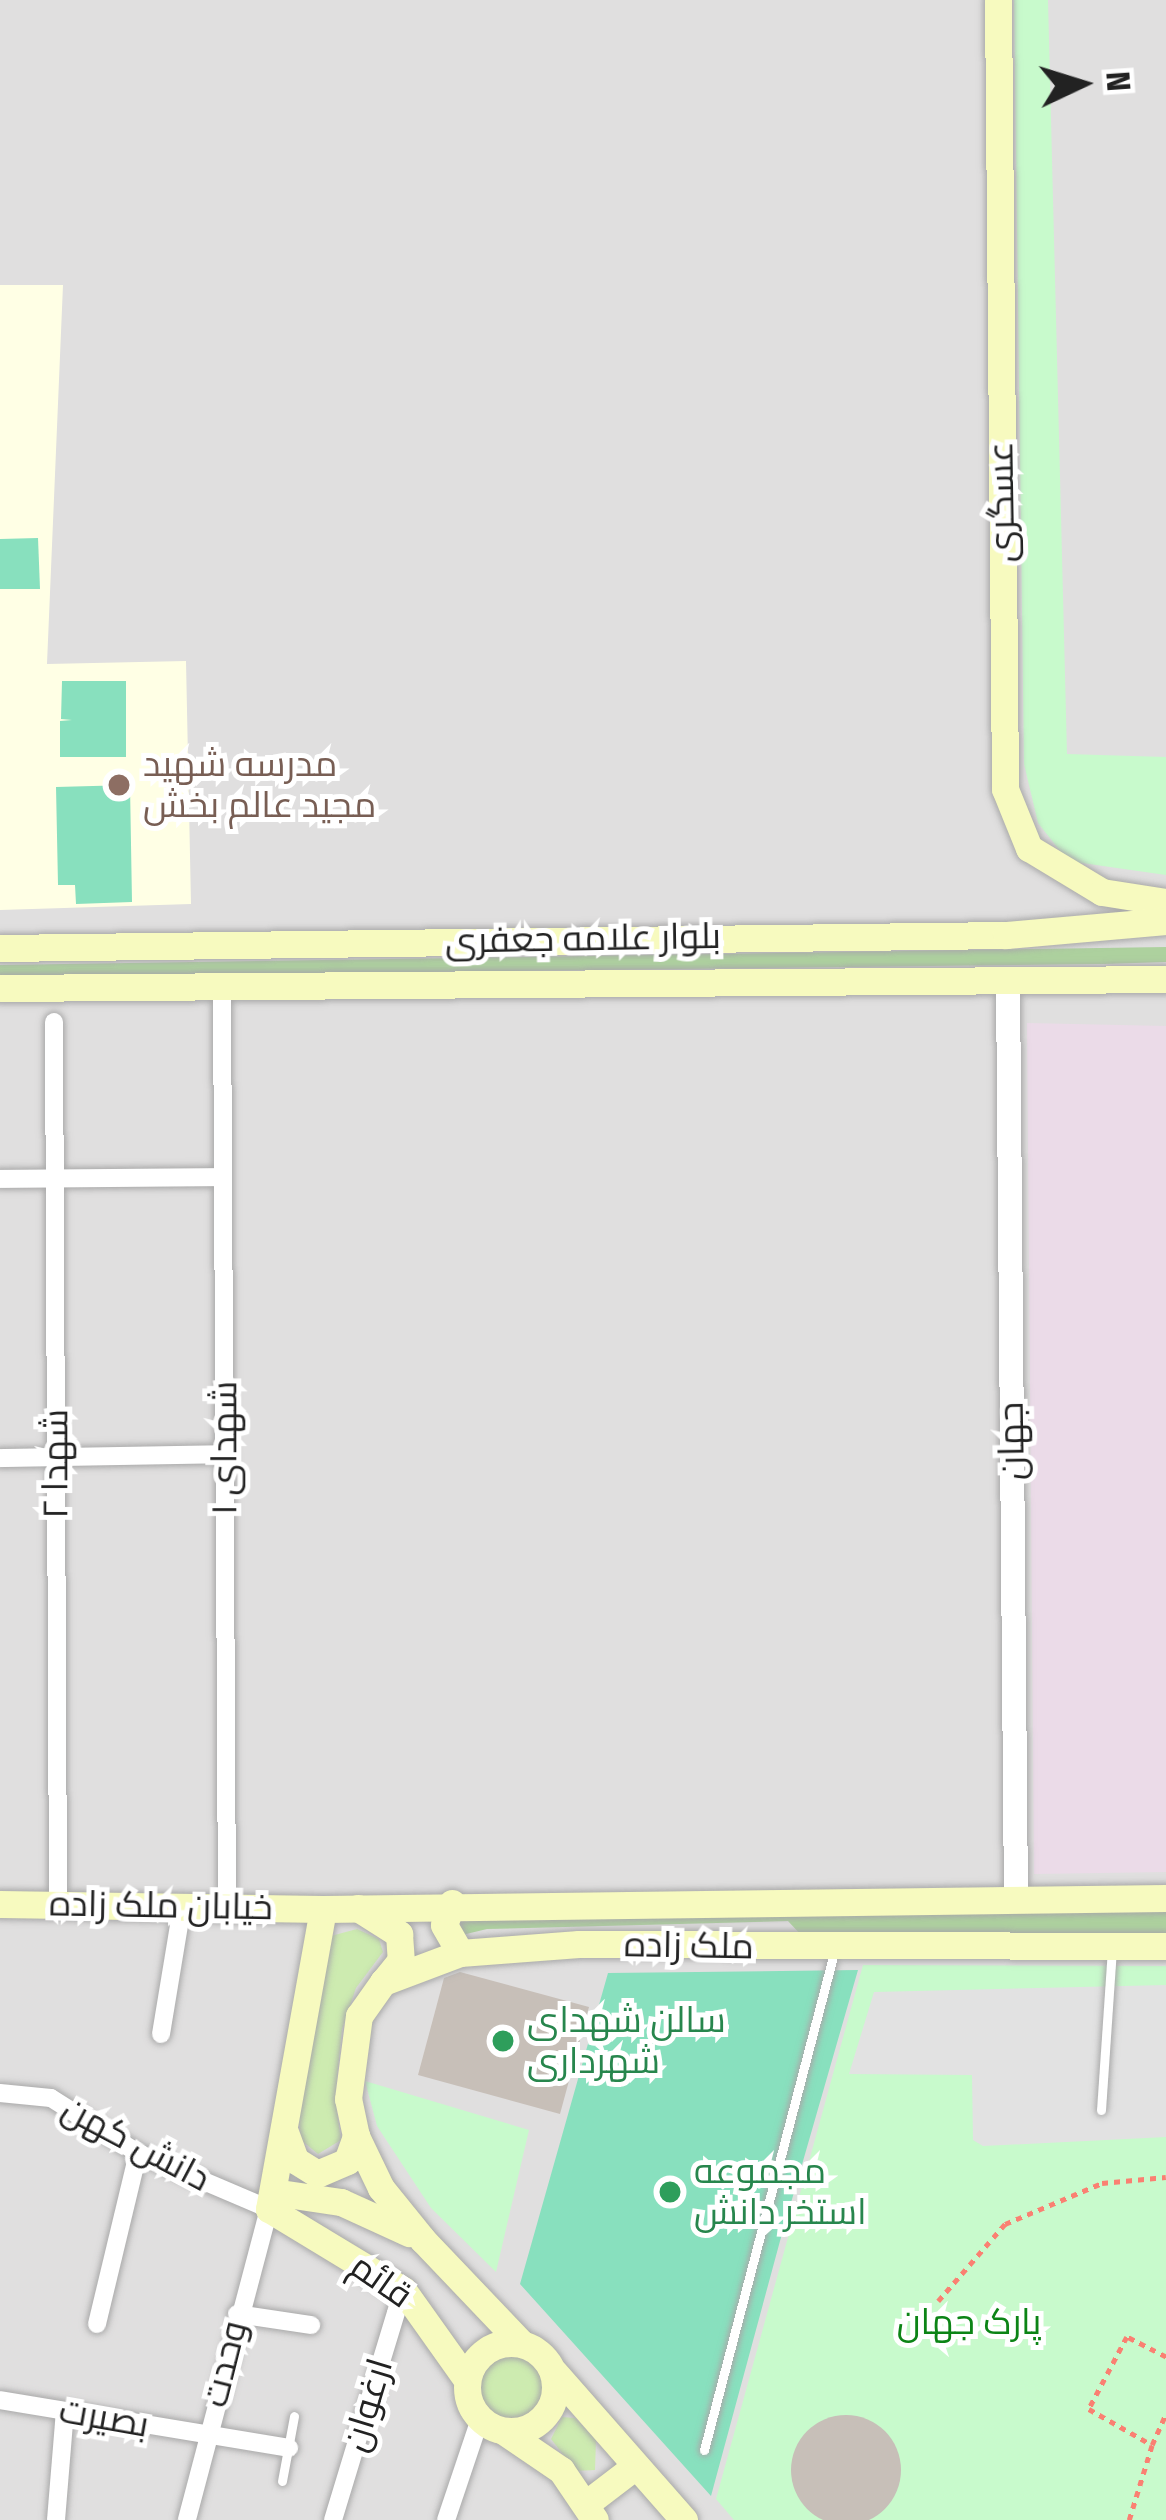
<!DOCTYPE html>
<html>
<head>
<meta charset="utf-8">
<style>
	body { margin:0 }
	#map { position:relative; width:1166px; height:2520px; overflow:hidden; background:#f2efe9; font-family:"Fira Sans Condensed",Cairo,sans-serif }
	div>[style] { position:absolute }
	.residential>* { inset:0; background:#e0dfdf }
	.industrial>* { inset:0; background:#ebdbe8 }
	.education>* { inset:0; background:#ffffe5 }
	.grass>* { inset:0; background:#cdebb0 }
	.round { border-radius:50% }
	.forest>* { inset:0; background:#add19e }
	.park>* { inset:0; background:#c8facc }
	.pitch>* { inset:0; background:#88e0be }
	.parking>* { inset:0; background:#e2e2e2 }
	.building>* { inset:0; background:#c7bfb8 }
	.path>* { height:4.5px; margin-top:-2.25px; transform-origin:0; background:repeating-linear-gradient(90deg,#fa8072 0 6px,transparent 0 12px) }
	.roads { filter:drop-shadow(0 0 3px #a9a9a9) drop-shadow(0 0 3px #a9a9a9) }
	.service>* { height:9px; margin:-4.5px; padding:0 4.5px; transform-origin:4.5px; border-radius:4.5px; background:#fff }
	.minor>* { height:18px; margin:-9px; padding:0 9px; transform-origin:9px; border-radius:9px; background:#fff }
	.tertiary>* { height:24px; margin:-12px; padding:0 12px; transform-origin:12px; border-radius:12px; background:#fff }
	.secondary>* { height:27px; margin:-13.5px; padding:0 13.5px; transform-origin:13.5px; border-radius:13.5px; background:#f7fabf }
	.secondary>.ring { margin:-13.5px; padding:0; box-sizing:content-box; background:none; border:27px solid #f7fabf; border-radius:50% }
	.dots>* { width:33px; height:33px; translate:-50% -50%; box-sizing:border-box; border:6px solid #fff; border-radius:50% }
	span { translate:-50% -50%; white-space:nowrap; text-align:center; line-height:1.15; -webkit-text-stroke:10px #fff; paint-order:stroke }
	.street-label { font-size:36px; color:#222 }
	.education-label { font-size:36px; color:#785e54 }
	.left { translate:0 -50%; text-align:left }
	.leisure-label { font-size:36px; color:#27864d }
	.park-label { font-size:36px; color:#0c8416 }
	.north { position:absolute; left:1022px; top:24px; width:120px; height:120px; -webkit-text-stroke:9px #fff; paint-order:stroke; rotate:86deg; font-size:33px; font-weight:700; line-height:48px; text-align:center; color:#222 }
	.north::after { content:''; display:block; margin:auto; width:42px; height:54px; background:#222; clip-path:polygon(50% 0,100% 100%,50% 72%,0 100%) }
</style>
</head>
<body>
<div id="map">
	<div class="residential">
		<div style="clip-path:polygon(0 0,1166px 0,1166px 2520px,0 2520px)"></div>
	</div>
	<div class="industrial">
		<div style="clip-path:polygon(1027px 1023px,1166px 1026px,1166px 1872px,1034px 1874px)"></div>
	</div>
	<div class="education">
		<div style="clip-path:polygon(0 285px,63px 285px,47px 664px,186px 661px,191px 904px,0 910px)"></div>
	</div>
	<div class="grass">
		<div style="clip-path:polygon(357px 1929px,379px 1939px,383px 1952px,356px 1988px,342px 2029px,335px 2098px,341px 2140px,318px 2154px,301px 2140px,298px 2109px,331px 1936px)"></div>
		<div class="round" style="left:471px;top:2347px;width:82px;height:82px"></div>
		<div style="clip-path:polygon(562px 2417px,575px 2418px,596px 2440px,595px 2470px,576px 2471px,551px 2439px)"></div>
	</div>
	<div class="forest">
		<div style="clip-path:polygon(1166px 947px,1166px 962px,1104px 964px,0 977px,0 965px)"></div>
		<div style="clip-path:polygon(1166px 1912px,1166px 1935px,802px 1936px,788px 1921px,487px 1929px,458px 1936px,455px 1913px)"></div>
	</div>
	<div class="park">
		<div style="clip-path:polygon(1014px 0,1048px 0,1067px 754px,1166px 757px,1166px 875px,1068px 861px,1038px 823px,1024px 764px)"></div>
		<div style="clip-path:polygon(863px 1965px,1166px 1966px,1166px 2520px,734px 2520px,716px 2499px)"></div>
		<div style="clip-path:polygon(365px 2081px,529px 2130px,496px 2272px,431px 2208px,377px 2126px)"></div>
	</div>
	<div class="pitch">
		<div style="clip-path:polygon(38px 538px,40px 589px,0 589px,0 539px)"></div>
		<div style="clip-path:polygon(62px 681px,126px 681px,126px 757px,60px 757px,60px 721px,72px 720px,61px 719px)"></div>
		<div style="clip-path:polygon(130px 785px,132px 902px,76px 904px,75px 885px,58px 885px,56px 787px)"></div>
		<div style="clip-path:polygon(858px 1970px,780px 2241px,711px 2496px,520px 2284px,608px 1973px)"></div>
	</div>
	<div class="parking">
		<div style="clip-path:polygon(1166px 1985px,1166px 2137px,983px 2146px,973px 2140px,972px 2075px,849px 2074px,874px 1992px)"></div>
	</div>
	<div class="building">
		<div style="clip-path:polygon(460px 1972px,589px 2007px,560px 2114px,418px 2075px,444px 1978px)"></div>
		<div class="round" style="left:791px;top:2415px;width:110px;height:110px"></div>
	</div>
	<div class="path">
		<div style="left:938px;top:2301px;width:102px;rotate:-49deg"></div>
		<div style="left:1005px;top:2224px;width:105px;rotate:-22.9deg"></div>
		<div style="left:1102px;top:2183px;width:64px;rotate:-5.4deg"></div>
		<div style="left:1166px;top:2357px;width:44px;rotate:-152.9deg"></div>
		<div style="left:1127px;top:2337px;width:81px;rotate:117.8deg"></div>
		<div style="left:1089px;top:2409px;width:73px;rotate:29.7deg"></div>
		<div style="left:1152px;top:2445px;width:34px;rotate:-66deg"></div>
		<div style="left:1129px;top:2520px;width:78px;rotate:-73deg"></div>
	</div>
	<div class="roads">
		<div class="service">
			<div style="left:1101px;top:2110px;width:162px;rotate:-86.1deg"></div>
			<div style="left:704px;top:2450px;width:518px;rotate:-75.35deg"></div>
			<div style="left:282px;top:2481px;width:66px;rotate:-79.5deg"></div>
		</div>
		<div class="minor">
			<div style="left:222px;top:989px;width:918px;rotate:89.69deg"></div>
			<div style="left:54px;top:1022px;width:883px;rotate:89.74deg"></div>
			<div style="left:0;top:1179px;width:223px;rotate:-0.5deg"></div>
			<div style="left:0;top:1458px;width:225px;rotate:-1deg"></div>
			<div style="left:161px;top:2034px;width:129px;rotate:-80.6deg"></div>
			<div style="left:0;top:2093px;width:51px;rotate:5.6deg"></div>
			<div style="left:51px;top:2098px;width:103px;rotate:32.3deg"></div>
			<div style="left:138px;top:2153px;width:142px;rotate:23.1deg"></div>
			<div style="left:269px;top:2209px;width:322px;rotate:104.8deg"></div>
			<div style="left:237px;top:2314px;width:75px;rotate:8.5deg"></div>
			<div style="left:97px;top:2324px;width:176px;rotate:-76.5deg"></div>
			<div style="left:0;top:2400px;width:293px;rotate:9.4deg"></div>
			<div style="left:56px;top:2520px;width:109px;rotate:-85.3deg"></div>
			<div style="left:333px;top:2520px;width:240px;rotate:-73.1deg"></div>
			<div style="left:446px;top:2520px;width:107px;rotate:-71.4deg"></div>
		</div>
		<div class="tertiary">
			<div style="left:1008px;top:984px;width:915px;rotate:89.5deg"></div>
		</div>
		<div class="secondary">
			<div style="left:998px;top:0;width:789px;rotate:89.49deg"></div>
			<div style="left:1005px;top:789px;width:64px;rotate:67.9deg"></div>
			<div style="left:1029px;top:848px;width:85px;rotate:31.1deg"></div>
			<div style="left:1102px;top:892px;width:65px;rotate:8.9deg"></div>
			<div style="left:0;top:948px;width:1006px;rotate:-0.74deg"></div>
			<div style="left:1006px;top:935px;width:161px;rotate:-5deg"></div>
			<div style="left:0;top:988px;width:1166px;rotate:-0.44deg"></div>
			<div style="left:452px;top:1903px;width:23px;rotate:110deg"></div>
			<div style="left:444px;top:1925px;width:32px;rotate:60deg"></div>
			<div style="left:0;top:1904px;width:323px;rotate:0.9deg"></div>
			<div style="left:323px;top:1909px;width:843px;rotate:-0.75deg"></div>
			<div style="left:358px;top:1908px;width:49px;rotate:32.4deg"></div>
			<div style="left:399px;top:1934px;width:26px;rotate:86deg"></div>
			<div style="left:401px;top:1960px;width:28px;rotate:129deg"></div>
			<div style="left:323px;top:1909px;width:305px;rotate:100.2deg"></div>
			<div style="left:269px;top:2209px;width:157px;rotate:31.2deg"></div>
			<div style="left:403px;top:2290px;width:110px;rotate:54.6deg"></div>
			<div style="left:285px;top:2132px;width:30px;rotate:70deg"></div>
			<div style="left:295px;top:2160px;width:26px;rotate:32deg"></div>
			<div style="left:317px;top:2174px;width:33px;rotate:-23deg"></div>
			<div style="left:347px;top:2161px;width:27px;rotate:-70deg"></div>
			<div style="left:273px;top:2192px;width:69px;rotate:8.4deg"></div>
			<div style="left:341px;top:2202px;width:75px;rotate:24.5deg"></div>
			<div class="ring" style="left:467px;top:2343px;width:61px;height:61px"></div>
			<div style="left:522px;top:2344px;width:144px;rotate:-133.6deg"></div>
			<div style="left:423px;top:2240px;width:67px;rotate:-128.9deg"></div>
			<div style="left:381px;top:2188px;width:58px;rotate:-115.7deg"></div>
			<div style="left:356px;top:2136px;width:38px;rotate:-102deg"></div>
			<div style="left:348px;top:2099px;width:84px;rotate:-82.5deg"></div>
			<div style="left:359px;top:2016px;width:42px;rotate:-54.8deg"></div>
			<div style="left:383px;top:1982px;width:82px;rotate:-20.6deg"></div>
			<div style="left:460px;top:1953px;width:119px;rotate:-4.3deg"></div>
			<div style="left:579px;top:1944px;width:587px;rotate:0.2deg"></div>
			<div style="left:554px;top:2372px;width:197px;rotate:48.7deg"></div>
			<div style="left:505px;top:2432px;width:68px;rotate:34.2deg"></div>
			<div style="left:561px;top:2470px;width:60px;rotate:55.8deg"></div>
			<div style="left:587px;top:2503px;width:58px;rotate:-37.3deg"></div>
		</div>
	</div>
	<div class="dots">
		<div style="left:119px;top:785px;background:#8d6e63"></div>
		<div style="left:503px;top:2041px;background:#2e9e5b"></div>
		<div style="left:670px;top:2192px;background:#2e9e5b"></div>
	</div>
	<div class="street-label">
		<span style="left:1002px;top:502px;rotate:-91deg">عسگری</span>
		<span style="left:583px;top:939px;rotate:-1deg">بلوار علامه جعفری</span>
		<span style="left:1012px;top:1441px;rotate:-91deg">جهان</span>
		<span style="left:225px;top:1448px;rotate:-90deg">شهدای ۱</span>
		<span style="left:56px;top:1464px;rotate:-90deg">شهدا ۲</span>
		<span style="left:161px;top:1906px;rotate:1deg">خیابان ملک زاده</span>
		<span style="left:689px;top:1946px;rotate:1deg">ملک زاده</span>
		<span style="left:136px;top:2144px;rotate:28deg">دانش کهن</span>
		<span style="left:381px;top:2281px;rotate:35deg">قائم</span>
		<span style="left:225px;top:2364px;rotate:-76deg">وحدت</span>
		<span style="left:368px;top:2405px;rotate:-73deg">ارغوان</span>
		<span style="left:104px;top:2418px;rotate:10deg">بصیرت</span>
	</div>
	<div class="education-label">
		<span class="left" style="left:143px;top:785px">مدرسه شهید<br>مجید عالم بخش</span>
	</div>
	<div class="leisure-label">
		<span class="left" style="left:527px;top:2041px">سالن شهدای<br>شهرداری</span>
		<span class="left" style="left:694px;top:2192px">مجموعه<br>استخر دانش</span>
	</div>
	<div class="park-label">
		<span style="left:969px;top:2323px">پارک جهان</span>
	</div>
	<div class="north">N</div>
</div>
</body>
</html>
